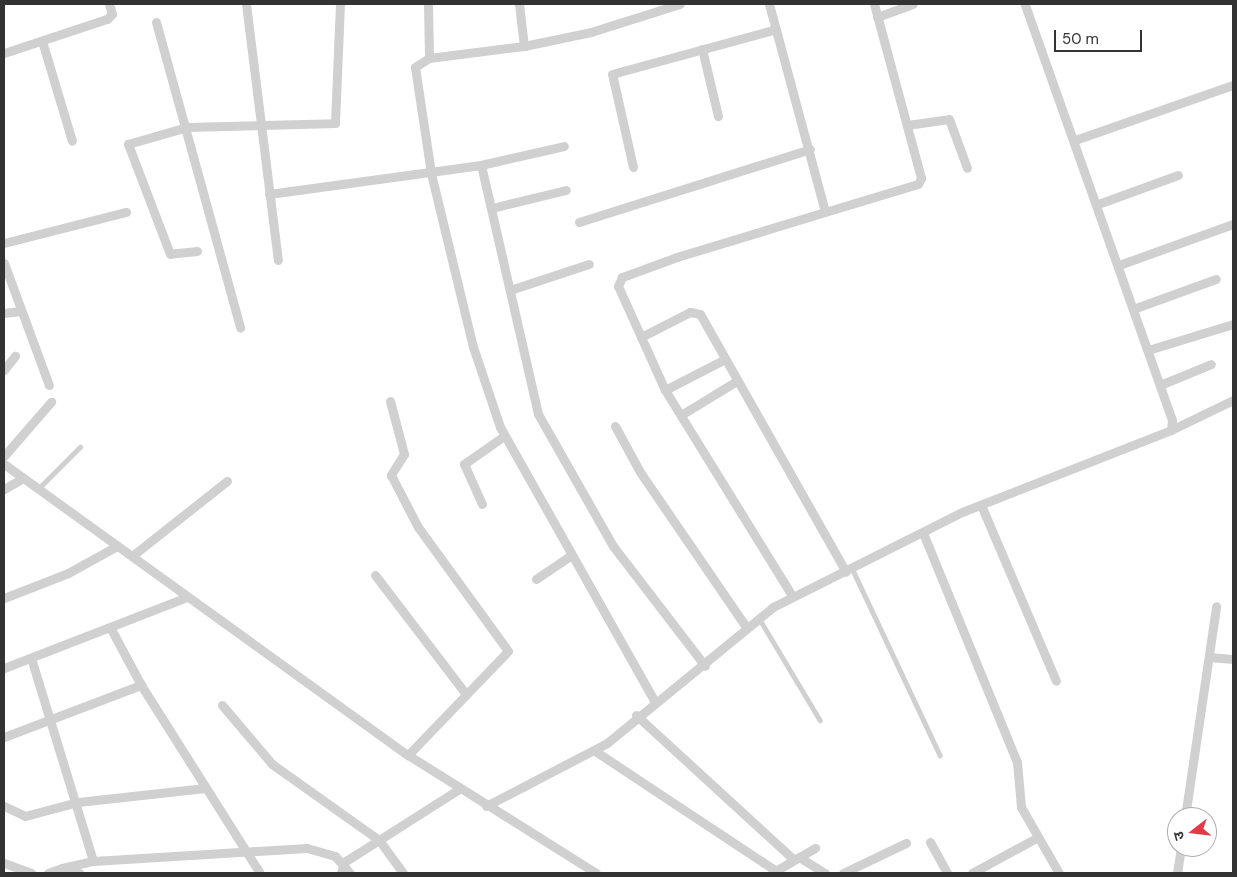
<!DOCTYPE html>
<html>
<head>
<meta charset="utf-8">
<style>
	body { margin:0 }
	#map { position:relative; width:1237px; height:877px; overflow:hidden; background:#fff; font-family:"DM Sans","Noto Sans Devanagari",sans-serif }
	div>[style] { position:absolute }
	.service>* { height:4.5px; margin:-2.25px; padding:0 2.25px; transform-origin:2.25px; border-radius:2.25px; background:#d0d0d0 }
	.minor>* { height:9px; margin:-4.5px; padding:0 4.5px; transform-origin:4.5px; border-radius:4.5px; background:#d0d0d0 }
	span { translate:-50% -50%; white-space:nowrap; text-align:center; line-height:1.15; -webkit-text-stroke:5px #fff; paint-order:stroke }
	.frame { position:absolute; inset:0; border:5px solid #333; pointer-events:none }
	.north { position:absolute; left:1167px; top:807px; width:50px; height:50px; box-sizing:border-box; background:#fff; border:1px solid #adadad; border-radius:50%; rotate:254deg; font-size:14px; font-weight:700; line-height:20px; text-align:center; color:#333 }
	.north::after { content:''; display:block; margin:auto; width:18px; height:22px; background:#e63946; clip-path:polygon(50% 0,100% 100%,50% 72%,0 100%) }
	.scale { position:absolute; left:1054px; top:30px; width:88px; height:22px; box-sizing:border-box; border:2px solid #333; border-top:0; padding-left:6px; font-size:15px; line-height:18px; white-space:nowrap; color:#333; -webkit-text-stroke:4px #fff; paint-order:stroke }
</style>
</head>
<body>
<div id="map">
	<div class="service">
		<div style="left:39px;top:488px;width:58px;rotate:-45deg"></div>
		<div style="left:852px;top:568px;width:207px;rotate:64.8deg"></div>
		<div style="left:759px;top:618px;width:119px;rotate:59.1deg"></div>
	</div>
	<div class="minor">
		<div style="left:246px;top:4px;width:258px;rotate:82.9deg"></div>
		<div style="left:428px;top:4px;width:54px;rotate:88.9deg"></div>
		<div style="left:519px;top:4px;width:42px;rotate:83.2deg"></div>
		<div style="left:769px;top:4px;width:215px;rotate:74.9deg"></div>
		<div style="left:825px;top:212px;width:155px;rotate:163.1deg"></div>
		<div style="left:677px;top:257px;width:59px;rotate:160deg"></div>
		<div style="left:622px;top:277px;width:10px;rotate:114deg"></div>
		<div style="left:618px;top:286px;width:114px;rotate:65.7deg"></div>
		<div style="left:665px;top:390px;width:242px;rotate:58.3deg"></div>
		<div style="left:877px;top:17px;width:38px;rotate:-20deg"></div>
		<div style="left:156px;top:22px;width:317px;rotate:74.6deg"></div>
		<div style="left:42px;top:41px;width:104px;rotate:73.3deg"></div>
		<div style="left:702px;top:49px;width:69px;rotate:76.6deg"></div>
		<div style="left:4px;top:53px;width:108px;rotate:-18.3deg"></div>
		<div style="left:107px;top:19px;width:7px;rotate:-45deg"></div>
		<div style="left:112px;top:14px;width:10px;rotate:-107deg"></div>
		<div style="left:907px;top:125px;width:42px;rotate:-8.1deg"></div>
		<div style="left:949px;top:119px;width:52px;rotate:69.8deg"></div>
		<div style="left:1075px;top:140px;width:167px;rotate:-19.2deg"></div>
		<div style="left:481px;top:165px;width:255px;rotate:77.1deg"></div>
		<div style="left:538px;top:414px;width:152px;rotate:60.4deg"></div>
		<div style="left:613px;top:546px;width:151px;rotate:52.5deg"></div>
		<div style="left:633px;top:167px;width:95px;rotate:-102.7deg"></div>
		<div style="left:612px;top:74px;width:170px;rotate:-15.3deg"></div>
		<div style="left:269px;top:194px;width:214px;rotate:-7.8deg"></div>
		<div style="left:481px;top:165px;width:85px;rotate:-12.9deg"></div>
		<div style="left:1098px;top:204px;width:85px;rotate:-19.9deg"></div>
		<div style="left:492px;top:208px;width:76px;rotate:-13.7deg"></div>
		<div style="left:825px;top:212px;width:97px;rotate:-16.8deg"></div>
		<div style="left:918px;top:184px;width:7px;rotate:-63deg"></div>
		<div style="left:921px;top:178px;width:180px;rotate:-105.1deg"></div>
		<div style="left:579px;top:222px;width:242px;rotate:-17.5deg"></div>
		<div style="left:4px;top:243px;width:126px;rotate:-14.3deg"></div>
		<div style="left:197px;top:251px;width:27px;rotate:174deg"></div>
		<div style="left:170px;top:254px;width:118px;rotate:-110.9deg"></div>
		<div style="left:128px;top:144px;width:61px;rotate:-16.1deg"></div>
		<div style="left:187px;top:127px;width:148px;rotate:-1.5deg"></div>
		<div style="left:335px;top:123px;width:119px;rotate:-87.6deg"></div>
		<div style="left:4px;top:263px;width:130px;rotate:69.8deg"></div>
		<div style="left:1119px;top:265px;width:121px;rotate:-19.8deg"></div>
		<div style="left:510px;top:290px;width:83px;rotate:-18.2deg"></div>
		<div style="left:1133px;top:309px;width:88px;rotate:-19.9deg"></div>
		<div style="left:4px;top:313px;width:16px;rotate:-7deg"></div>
		<div style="left:641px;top:337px;width:55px;rotate:-27deg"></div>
		<div style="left:690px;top:312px;width:10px;rotate:11deg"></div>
		<div style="left:700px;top:314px;width:296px;rotate:60.5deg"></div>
		<div style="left:1148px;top:350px;width:89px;rotate:-17deg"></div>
		<div style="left:4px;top:370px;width:18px;rotate:-52deg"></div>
		<div style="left:1160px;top:385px;width:55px;rotate:-22.4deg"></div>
		<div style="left:665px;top:390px;width:65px;rotate:-27.3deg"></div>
		<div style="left:390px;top:401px;width:55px;rotate:75.2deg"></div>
		<div style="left:404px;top:454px;width:25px;rotate:122deg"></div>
		<div style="left:391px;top:475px;width:59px;rotate:62.6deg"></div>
		<div style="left:418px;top:527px;width:153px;rotate:54deg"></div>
		<div style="left:508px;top:651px;width:144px;rotate:133.9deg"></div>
		<div style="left:681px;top:415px;width:63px;rotate:-31.4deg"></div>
		<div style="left:615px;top:426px;width:52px;rotate:61.5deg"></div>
		<div style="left:640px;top:472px;width:188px;rotate:55.6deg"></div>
		<div style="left:1171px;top:430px;width:69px;rotate:-25.8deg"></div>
		<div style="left:4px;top:456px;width:72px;rotate:-49deg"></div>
		<div style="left:4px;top:464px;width:498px;rotate:35.8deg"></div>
		<div style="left:408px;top:755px;width:222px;rotate:32.1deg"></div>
		<div style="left:4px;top:489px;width:22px;rotate:-30deg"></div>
		<div style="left:482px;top:504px;width:44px;rotate:-114.2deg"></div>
		<div style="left:464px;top:464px;width:49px;rotate:-35deg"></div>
		<div style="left:981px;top:505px;width:191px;rotate:66.9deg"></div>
		<div style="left:923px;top:533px;width:248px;rotate:67.7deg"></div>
		<div style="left:1017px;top:762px;width:45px;rotate:84.9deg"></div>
		<div style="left:1021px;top:807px;width:76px;rotate:60.1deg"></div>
		<div style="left:132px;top:556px;width:121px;rotate:-38.3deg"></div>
		<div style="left:375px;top:575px;width:150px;rotate:52.6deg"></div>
		<div style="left:536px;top:579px;width:41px;rotate:-34.1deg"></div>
		<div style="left:4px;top:598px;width:69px;rotate:-21.3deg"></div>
		<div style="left:68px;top:573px;width:56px;rotate:-28.9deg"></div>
		<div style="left:111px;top:629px;width:64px;rotate:61.8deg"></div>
		<div style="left:141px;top:685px;width:222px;rotate:57.7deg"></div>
		<div style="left:1209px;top:657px;width:24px;rotate:5deg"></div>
		<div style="left:31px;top:658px;width:212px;rotate:73deg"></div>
		<div style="left:4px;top:668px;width:196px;rotate:-21.2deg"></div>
		<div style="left:655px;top:702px;width:316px;rotate:-119.4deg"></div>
		<div style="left:500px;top:427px;width:84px;rotate:-108.6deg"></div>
		<div style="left:473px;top:347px;width:179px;rotate:-103.6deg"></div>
		<div style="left:431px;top:173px;width:107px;rotate:-98.6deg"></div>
		<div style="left:415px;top:67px;width:17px;rotate:-33deg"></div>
		<div style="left:429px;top:58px;width:96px;rotate:-7.2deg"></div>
		<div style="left:524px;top:46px;width:68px;rotate:-11.8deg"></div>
		<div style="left:591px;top:32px;width:93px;rotate:-17.5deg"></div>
		<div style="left:222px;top:705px;width:77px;rotate:49.7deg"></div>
		<div style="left:272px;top:764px;width:131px;rotate:35.4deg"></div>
		<div style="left:379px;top:840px;width:41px;rotate:147.8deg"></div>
		<div style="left:344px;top:862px;width:11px;rotate:105deg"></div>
		<div style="left:636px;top:715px;width:214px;rotate:42.5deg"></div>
		<div style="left:4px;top:737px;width:147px;rotate:-20.8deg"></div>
		<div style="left:595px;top:751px;width:217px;rotate:33.5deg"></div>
		<div style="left:4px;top:806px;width:23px;rotate:25deg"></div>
		<div style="left:25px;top:816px;width:55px;rotate:-14.8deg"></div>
		<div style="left:78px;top:802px;width:128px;rotate:-6.3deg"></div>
		<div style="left:486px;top:806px;width:136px;rotate:-27.5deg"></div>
		<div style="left:607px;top:743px;width:215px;rotate:-39.3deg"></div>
		<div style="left:773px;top:607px;width:212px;rotate:-26.7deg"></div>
		<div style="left:962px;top:512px;width:225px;rotate:-21.4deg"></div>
		<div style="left:1171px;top:430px;width:10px;rotate:-84deg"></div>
		<div style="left:1172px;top:420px;width:441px;rotate:-109.5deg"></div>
		<div style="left:1185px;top:817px;width:213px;rotate:-81.6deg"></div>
		<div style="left:930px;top:842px;width:35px;rotate:61deg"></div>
		<div style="left:799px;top:857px;width:31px;rotate:32deg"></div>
		<div style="left:4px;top:863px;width:29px;rotate:20deg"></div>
		<div style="left:62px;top:868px;width:32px;rotate:-13deg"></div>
		<div style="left:93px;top:861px;width:214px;rotate:-3.5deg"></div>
		<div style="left:307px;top:848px;width:29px;rotate:16deg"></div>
		<div style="left:335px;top:856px;width:23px;rotate:49deg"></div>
		<div style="left:48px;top:873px;width:15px;rotate:-20deg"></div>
		<div style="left:62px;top:868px;width:18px;rotate:16deg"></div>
		<div style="left:403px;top:873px;width:41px;rotate:-126deg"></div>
		<div style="left:379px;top:840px;width:95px;rotate:-32.5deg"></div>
		<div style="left:772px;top:873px;width:50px;rotate:-30.2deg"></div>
		<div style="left:843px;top:873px;width:70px;rotate:-25.5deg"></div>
		<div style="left:972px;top:873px;width:75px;rotate:-28.6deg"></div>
		<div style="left:1177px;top:873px;width:26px;rotate:-81deg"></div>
	</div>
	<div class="frame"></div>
	<div class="north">उ</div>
	<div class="scale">50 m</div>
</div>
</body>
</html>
